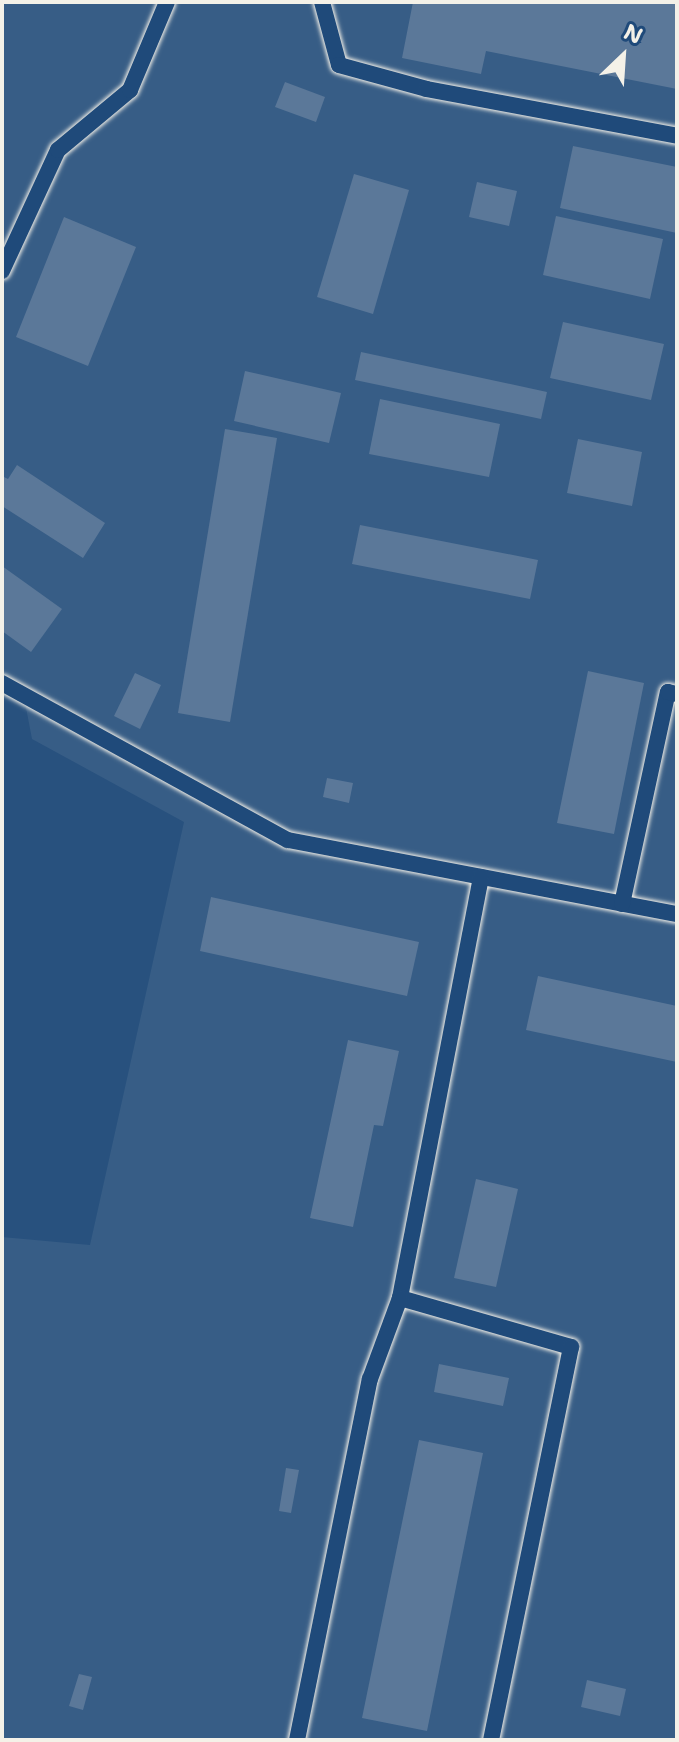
<!DOCTYPE html>
<html>
<head>
<meta charset="utf-8">
<style>
	body { margin:0 }
	#map { position:relative; width:679px; height:1742px; overflow:hidden; background:#28517e; font-family:"Shantell Sans",sans-serif }
	div>[style] { position:absolute }
	.built>* { inset:0; background:#375d86 }
	.building>* { inset:0; background:#5b7899 }
	.roads { filter:drop-shadow(0 0 2px #f4f1e8) drop-shadow(0 0 2px #f4f1e8) }
	.service>* { height:16px; margin:-8px; padding:0 8px; transform-origin:8px; border-radius:8px; background:#1f4a7a }
	span { translate:-50% -50%; white-space:nowrap; text-align:center; line-height:1.15; -webkit-text-stroke:6px #1f4a7a; paint-order:stroke }
	.frame { position:absolute; inset:0; border:4px solid #f4f1e8; pointer-events:none }
	.north { position:absolute; left:583px; top:16px; width:80px; height:80px; -webkit-text-stroke:6px #1f4a7a; paint-order:stroke; rotate:25deg; font-size:22px; font-weight:700; line-height:32px; text-align:center; color:#f4f1e8 }
	.north::after { content:''; display:block; margin:auto; width:28px; height:36px; background:#f4f1e8; clip-path:polygon(50% 0,100% 100%,50% 72%,0 100%) }
</style>
</head>
<body>
<div id="map">
	<div class="built">
		<div style="clip-path:polygon(2px 2px,677px 2px,677px 1740px,2px 1740px,2px 1237px,90px 1245px,184px 822px,32px 739px,23px 692px,2px 678px)"></div>
	</div>
	<div class="building">
		<div style="clip-path:polygon(413px 2px,677px 2px,677px 89px,486px 51px,481px 74px,402px 58px)"></div>
		<div style="clip-path:polygon(285px 82px,325px 97px,316px 122px,275px 107px)"></div>
		<div style="clip-path:polygon(573px 146px,677px 167px,677px 233px,560px 208px)"></div>
		<div style="clip-path:polygon(354px 174px,409px 190px,373px 314px,317px 297px)"></div>
		<div style="clip-path:polygon(477px 182px,517px 191px,509px 226px,469px 217px)"></div>
		<div style="clip-path:polygon(556px 216px,663px 239px,650px 299px,543px 275px)"></div>
		<div style="clip-path:polygon(64px 217px,136px 247px,88px 366px,16px 337px)"></div>
		<div style="clip-path:polygon(563px 322px,664px 344px,651px 400px,550px 378px)"></div>
		<div style="clip-path:polygon(361px 352px,547px 392px,541px 419px,355px 380px)"></div>
		<div style="clip-path:polygon(245px 371px,341px 393px,329px 443px,234px 421px)"></div>
		<div style="clip-path:polygon(380px 399px,500px 424px,489px 477px,369px 454px)"></div>
		<div style="clip-path:polygon(225px 429px,277px 438px,230px 722px,178px 713px)"></div>
		<div style="clip-path:polygon(578px 439px,642px 452px,632px 506px,567px 493px)"></div>
		<div style="clip-path:polygon(17px 465px,105px 523px,83px 558px,2px 506px,2px 476px,8px 479px)"></div>
		<div style="clip-path:polygon(360px 525px,538px 560px,530px 599px,352px 564px)"></div>
		<div style="clip-path:polygon(2px 566px,62px 609px,31px 652px,2px 631px)"></div>
		<div style="clip-path:polygon(588px 671px,644px 683px,614px 834px,557px 823px)"></div>
		<div style="clip-path:polygon(135px 673px,161px 685px,140px 729px,114px 716px)"></div>
		<div style="clip-path:polygon(327px 778px,353px 783px,349px 803px,323px 797px)"></div>
		<div style="clip-path:polygon(211px 897px,419px 942px,407px 996px,200px 951px)"></div>
		<div style="clip-path:polygon(538px 976px,677px 1006px,677px 1062px,526px 1030px)"></div>
		<div style="clip-path:polygon(348px 1040px,399px 1051px,383px 1126px,374px 1125px,353px 1227px,310px 1218px)"></div>
		<div style="clip-path:polygon(476px 1179px,518px 1189px,496px 1287px,454px 1278px)"></div>
		<div style="clip-path:polygon(439px 1364px,509px 1378px,503px 1406px,434px 1392px)"></div>
		<div style="clip-path:polygon(419px 1440px,483px 1453px,427px 1731px,362px 1718px)"></div>
		<div style="clip-path:polygon(286px 1468px,299px 1470px,291px 1513px,279px 1511px)"></div>
		<div style="clip-path:polygon(79px 1674px,92px 1677px,83px 1710px,69px 1706px)"></div>
		<div style="clip-path:polygon(587px 1680px,626px 1689px,620px 1716px,581px 1707px)"></div>
	</div>
	<div class="roads">
		<div class="service">
			<div style="left:322px;top:2px;width:65px;rotate:74.9deg"></div>
			<div style="left:339px;top:65px;width:91px;rotate:15.3deg"></div>
			<div style="left:427px;top:89px;width:254px;rotate:10.6deg"></div>
			<div style="left:2px;top:271px;width:133px;rotate:-65.2deg"></div>
			<div style="left:58px;top:150px;width:94px;rotate:-39.8deg"></div>
			<div style="left:130px;top:90px;width:95px;rotate:-67.2deg"></div>
			<div style="left:2px;top:683px;width:326px;rotate:28.8deg"></div>
			<div style="left:288px;top:840px;width:396px;rotate:10.8deg"></div>
			<div style="left:481px;top:877px;width:429px;rotate:100.9deg"></div>
			<div style="left:400px;top:1298px;width:178px;rotate:16deg"></div>
			<div style="left:571px;top:1347px;width:401px;rotate:101.5deg"></div>
			<div style="left:622px;top:904px;width:217px;rotate:-77.8deg"></div>
			<div style="left:668px;top:692px;width:9px;rotate:13deg"></div>
			<div style="left:297px;top:1740px;width:368px;rotate:-78.6deg"></div>
			<div style="left:370px;top:1379px;width:86px;rotate:-69.7deg"></div>
		</div>
	</div>
	<div class="frame"></div>
	<div class="north">N</div>
</div>
</body>
</html>
